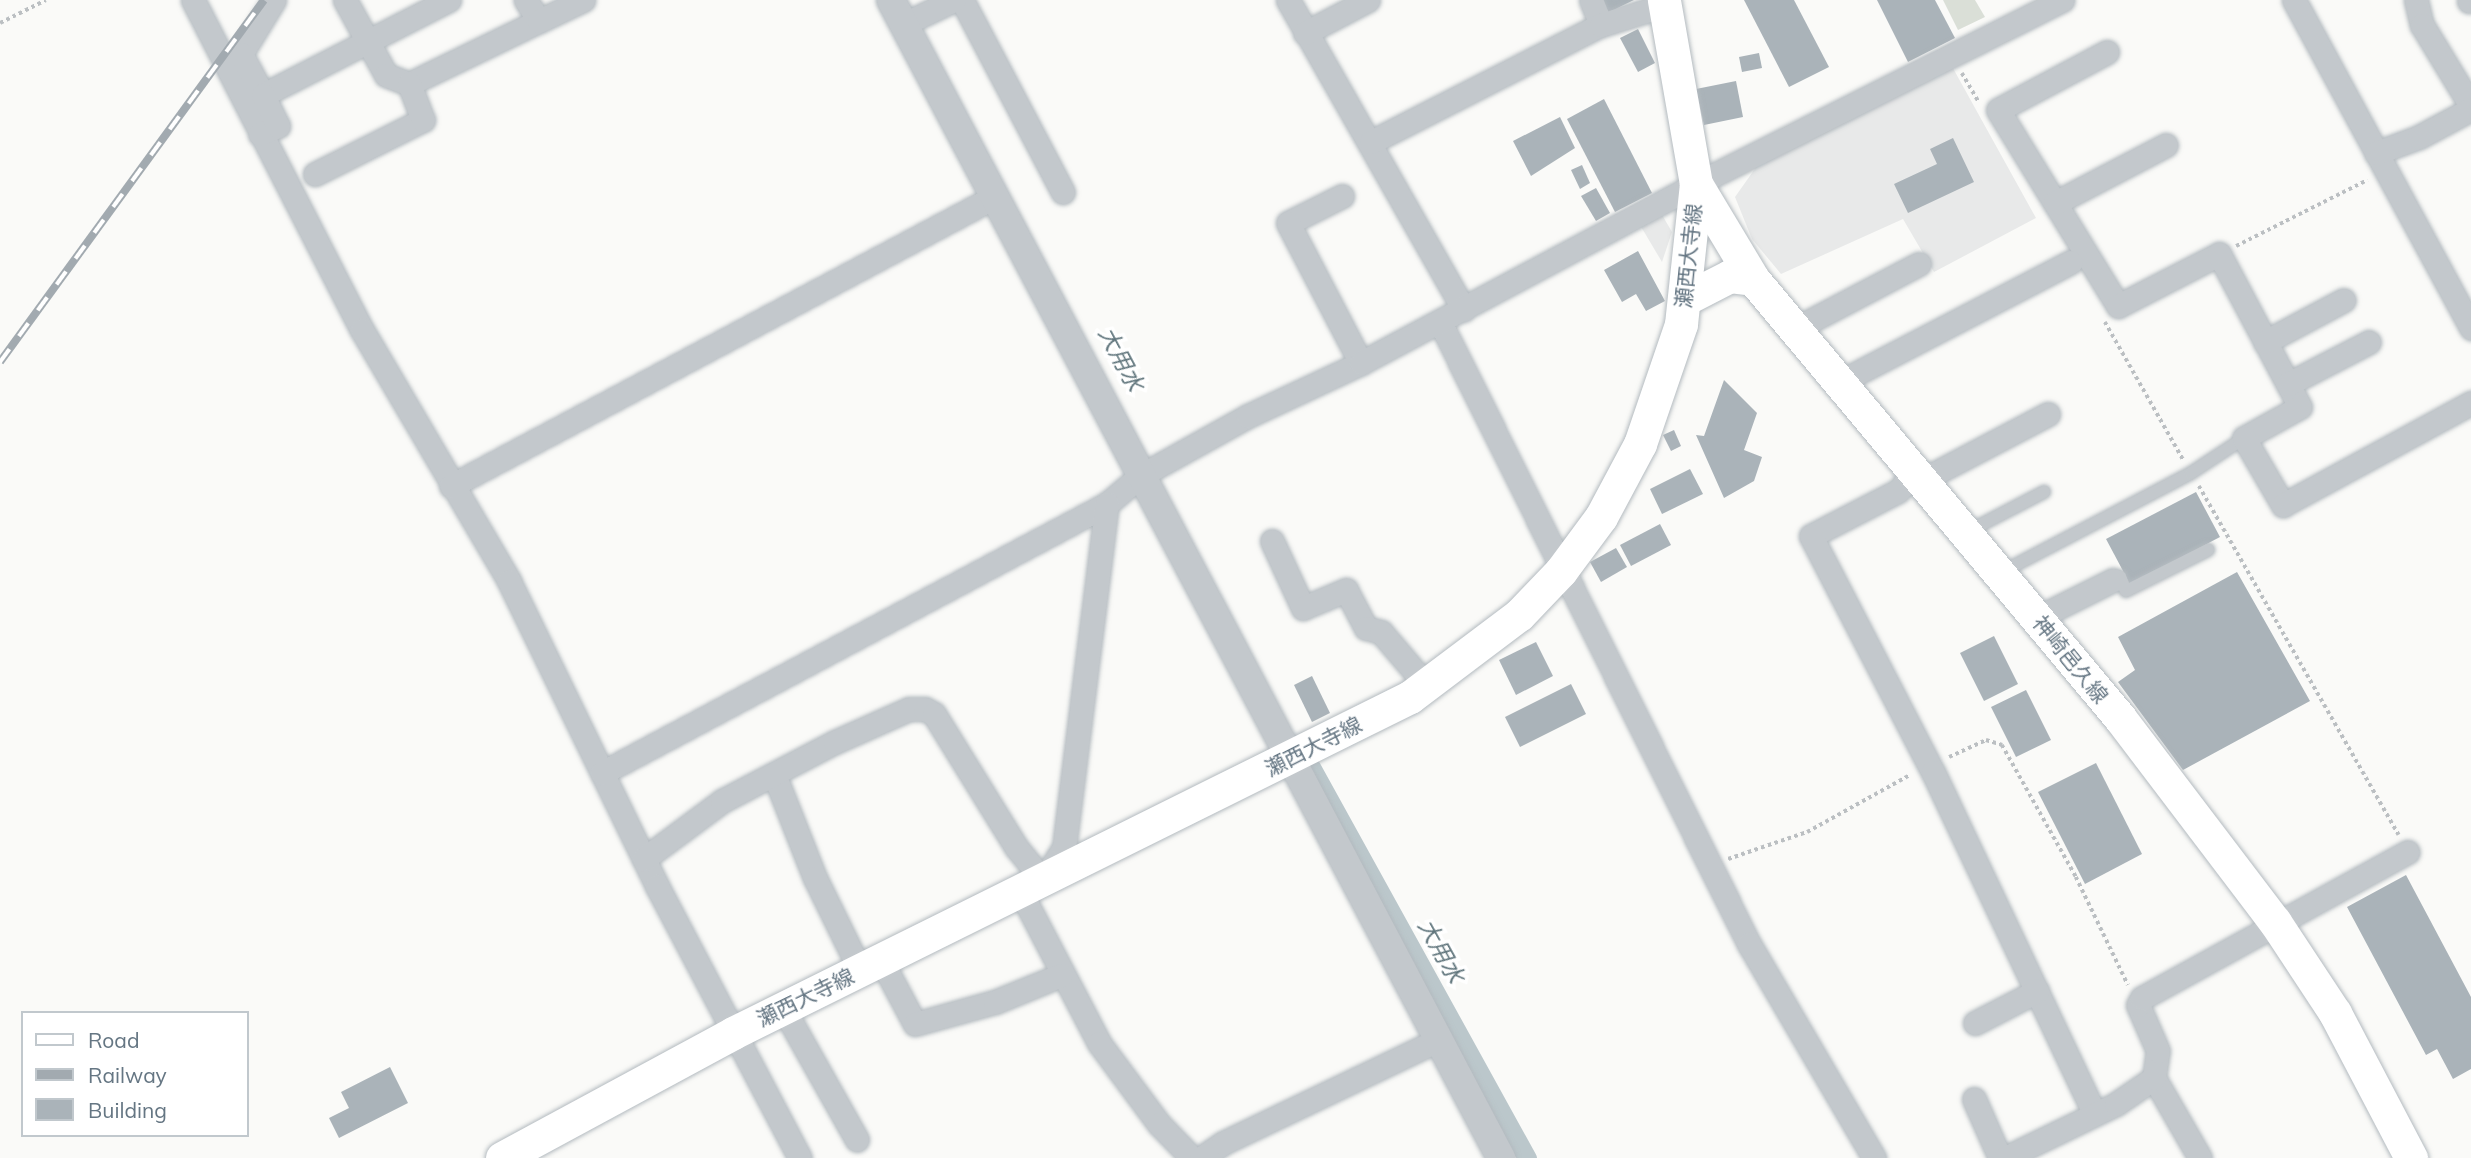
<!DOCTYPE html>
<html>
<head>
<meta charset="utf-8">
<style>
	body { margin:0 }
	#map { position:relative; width:2471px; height:1158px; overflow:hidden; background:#fafaf8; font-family:Mulish,"Noto Sans JP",sans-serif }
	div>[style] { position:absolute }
	.built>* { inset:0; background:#e8e9e9 }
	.green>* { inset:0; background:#dadfd7 }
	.canal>* { height:19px; margin:-9.5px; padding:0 9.5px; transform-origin:9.5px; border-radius:9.5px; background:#bbc7cb }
	.building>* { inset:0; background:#aab3b9 }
	.path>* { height:3.5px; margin-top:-1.75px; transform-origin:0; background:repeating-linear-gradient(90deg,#bbbfc2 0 3.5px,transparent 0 7px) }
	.roads { filter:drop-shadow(0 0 2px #b3babf) drop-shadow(0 0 2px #b3babf) }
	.service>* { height:12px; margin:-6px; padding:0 6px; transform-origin:6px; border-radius:6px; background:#c3c8cc }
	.minor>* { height:23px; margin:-11.5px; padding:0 11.5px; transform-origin:11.5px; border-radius:11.5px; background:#c3c8cc }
	.tertiary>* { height:28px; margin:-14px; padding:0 14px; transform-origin:14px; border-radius:14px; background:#c3c8cc }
	.secondary>* { height:33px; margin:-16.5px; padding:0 16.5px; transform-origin:16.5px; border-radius:16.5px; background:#fff }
	.rail>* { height:8px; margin-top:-4px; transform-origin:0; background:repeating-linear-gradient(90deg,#fff 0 16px,#a2aab0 0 32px); box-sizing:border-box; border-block:2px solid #a2aab0 }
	span { translate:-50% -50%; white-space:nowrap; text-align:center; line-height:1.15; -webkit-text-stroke:7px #fff; paint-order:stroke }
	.street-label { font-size:21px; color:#657683 }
	.water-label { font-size:23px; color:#60757c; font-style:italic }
	.legend { position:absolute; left:21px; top:1011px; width:228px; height:126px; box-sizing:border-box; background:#fff; border:2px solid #c1c8cd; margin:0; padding:9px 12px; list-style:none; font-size:21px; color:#657683 }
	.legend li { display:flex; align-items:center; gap:14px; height:35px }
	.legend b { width:35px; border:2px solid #c1c8cd }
</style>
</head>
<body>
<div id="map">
	<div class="built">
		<div style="clip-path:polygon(1949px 61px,2036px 218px,1934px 272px,1903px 219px,1781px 274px,1752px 239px,1735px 197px,1759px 163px)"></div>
		<div style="clip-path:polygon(1661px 213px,1672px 232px,1662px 262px,1640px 225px)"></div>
	</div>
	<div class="green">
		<div style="clip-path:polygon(1943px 0,1975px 0,1985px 17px,1958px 30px)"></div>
	</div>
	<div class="canal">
		<div style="left:1311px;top:767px;width:447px;rotate:61.1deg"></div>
	</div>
	<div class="building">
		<div style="clip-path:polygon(1601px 0,1634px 0,1607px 13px)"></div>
		<div style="clip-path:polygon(1744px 0,1794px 0,1829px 67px,1789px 87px)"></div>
		<div style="clip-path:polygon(1877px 0,1935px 0,1955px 38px,1908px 62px)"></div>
		<div style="clip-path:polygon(1638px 29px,1655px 63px,1638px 72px,1620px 38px)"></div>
		<div style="clip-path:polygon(1759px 53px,1762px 68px,1742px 72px,1739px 57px)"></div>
		<div style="clip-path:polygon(1736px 81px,1743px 117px,1704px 125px,1696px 89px)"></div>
		<div style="clip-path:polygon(1604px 99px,1652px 193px,1615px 212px,1567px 119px)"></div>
		<div style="clip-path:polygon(1560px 117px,1575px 148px,1531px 176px,1513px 141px)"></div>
		<div style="clip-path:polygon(1953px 138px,1974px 182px,1908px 213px,1894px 184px,1937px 164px,1930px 149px)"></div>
		<div style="clip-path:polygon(1582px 165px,1590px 183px,1580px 189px,1571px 170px)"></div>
		<div style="clip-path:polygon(1596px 188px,1610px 213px,1596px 221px,1581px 196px)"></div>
		<div style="clip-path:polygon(1638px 251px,1665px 301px,1646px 311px,1636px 294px,1622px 302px,1604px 270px)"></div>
		<div style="clip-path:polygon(1724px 380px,1757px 413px,1744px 450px,1762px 457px,1754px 481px,1724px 498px,1696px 435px,1704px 436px)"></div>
		<div style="clip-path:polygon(1674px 430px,1681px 446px,1671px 451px,1663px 435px)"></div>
		<div style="clip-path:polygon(1690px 469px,1703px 494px,1662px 514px,1650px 489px)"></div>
		<div style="clip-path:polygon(2196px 492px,2220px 537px,2130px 584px,2106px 539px)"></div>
		<div style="clip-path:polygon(1660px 524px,1671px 545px,1631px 566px,1620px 545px)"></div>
		<div style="clip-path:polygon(1616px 548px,1627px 567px,1601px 582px,1590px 562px)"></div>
		<div style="clip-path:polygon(2237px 572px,2310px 701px,2183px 770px,2118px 682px,2135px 670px,2118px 637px)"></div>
		<div style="clip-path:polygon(1994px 636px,2018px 684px,1984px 701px,1960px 653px)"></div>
		<div style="clip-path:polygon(1536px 642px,1553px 676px,1516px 695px,1499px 660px)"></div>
		<div style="clip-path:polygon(1312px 676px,1330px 713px,1312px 722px,1294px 685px)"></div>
		<div style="clip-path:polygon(1571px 684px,1586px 714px,1520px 747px,1505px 717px)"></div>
		<div style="clip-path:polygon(2026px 690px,2051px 740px,2016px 757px,1991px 707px)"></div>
		<div style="clip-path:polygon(2096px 763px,2142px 854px,2085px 884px,2038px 792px)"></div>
		<div style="clip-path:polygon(2406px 875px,2471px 997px,2471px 1069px,2453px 1079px,2437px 1049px,2426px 1055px,2347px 907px)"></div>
		<div style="clip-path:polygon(390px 1067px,408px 1103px,339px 1138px,329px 1118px,349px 1108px,341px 1092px)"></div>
	</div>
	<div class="path">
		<div style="left:0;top:23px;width:51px;rotate:-26.6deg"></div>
		<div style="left:1962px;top:73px;width:34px;rotate:60deg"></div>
		<div style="left:2236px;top:246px;width:147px;rotate:-26.7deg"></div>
		<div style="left:2105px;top:322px;width:160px;rotate:60.4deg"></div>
		<div style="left:2199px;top:486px;width:402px;rotate:60.2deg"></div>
		<div style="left:1949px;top:757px;width:41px;rotate:-24.7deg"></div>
		<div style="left:1986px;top:740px;width:17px;rotate:17deg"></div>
		<div style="left:2002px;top:745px;width:151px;rotate:60.7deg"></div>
		<div style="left:2076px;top:877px;width:120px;rotate:64.3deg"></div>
		<div style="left:1728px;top:859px;width:83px;rotate:-18.9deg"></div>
		<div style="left:1807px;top:832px;width:118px;rotate:-29deg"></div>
	</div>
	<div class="roads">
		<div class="service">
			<div style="left:1967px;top:532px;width:87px;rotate:-27.5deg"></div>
			<div style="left:2000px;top:573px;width:216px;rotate:-27.6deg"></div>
			<div style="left:2191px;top:473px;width:64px;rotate:-33.4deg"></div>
			<div style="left:2114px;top:580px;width:7px;rotate:-27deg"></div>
			<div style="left:2120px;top:577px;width:15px;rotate:67deg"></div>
			<div style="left:2126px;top:591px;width:92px;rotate:-26.6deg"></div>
		</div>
		<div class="minor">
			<div style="left:193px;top:0;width:371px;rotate:62.9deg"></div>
			<div style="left:362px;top:330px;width:291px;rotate:59.6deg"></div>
			<div style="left:509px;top:581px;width:339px;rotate:64.1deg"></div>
			<div style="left:657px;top:886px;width:307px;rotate:62.3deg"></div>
			<div style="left:274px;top:0;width:63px;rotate:121.4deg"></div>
			<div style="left:241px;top:54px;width:47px;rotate:61.8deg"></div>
			<div style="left:263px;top:95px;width:209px;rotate:-27.1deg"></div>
			<div style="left:345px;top:0;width:85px;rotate:61.3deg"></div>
			<div style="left:386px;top:75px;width:25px;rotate:21deg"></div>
			<div style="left:409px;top:84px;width:144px;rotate:-25.9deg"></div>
			<div style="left:539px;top:21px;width:25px;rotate:-122deg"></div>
			<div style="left:962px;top:0;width:217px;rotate:62.3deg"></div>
			<div style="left:1288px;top:0;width:356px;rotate:60.4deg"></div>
			<div style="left:1591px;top:0;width:27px;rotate:68deg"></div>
			<div style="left:2294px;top:0;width:373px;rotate:61.6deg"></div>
			<div style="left:2416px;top:0;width:26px;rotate:77deg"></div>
			<div style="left:2422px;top:25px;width:95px;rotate:58.8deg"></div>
			<div style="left:2469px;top:1px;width:1px;rotate:-45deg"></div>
			<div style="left:539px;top:21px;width:49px;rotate:-25.5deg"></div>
			<div style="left:904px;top:24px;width:55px;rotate:-25.6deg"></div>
			<div style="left:1305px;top:33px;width:71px;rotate:-27.6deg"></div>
			<div style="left:2107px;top:52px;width:123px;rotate:152deg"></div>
			<div style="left:1998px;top:110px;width:230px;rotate:58.5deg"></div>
			<div style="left:2118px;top:306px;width:114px;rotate:-27.2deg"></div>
			<div style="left:2219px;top:254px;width:173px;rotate:62.1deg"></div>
			<div style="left:2300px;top:407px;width:64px;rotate:151deg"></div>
			<div style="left:2244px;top:438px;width:78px;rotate:59.8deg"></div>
			<div style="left:2283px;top:505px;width:214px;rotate:-28.5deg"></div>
			<div style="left:260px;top:134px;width:20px;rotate:-24deg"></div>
			<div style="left:278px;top:126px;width:34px;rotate:-116deg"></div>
			<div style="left:1371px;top:142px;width:258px;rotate:-27deg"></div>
			<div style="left:1601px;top:25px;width:67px;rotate:-17.4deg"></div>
			<div style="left:2376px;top:153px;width:46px;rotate:-20.4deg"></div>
			<div style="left:2419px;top:137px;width:59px;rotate:-28.3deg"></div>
			<div style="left:315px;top:174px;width:121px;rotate:-26.6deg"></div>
			<div style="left:423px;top:120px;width:39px;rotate:-111deg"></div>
			<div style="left:1342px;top:196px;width:60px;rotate:153.4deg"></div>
			<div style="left:1288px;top:223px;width:158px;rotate:62.5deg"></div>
			<div style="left:2055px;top:203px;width:125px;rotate:-27.6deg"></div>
			<div style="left:1440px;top:322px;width:695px;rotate:63.58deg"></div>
			<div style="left:1749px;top:944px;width:248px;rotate:59.7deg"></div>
			<div style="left:1795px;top:329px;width:140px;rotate:-27.7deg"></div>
			<div style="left:2265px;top:342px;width:89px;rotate:-28deg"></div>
			<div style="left:1840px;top:382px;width:260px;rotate:-27.5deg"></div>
			<div style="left:2288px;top:384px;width:91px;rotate:-27.4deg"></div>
			<div style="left:2048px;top:414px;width:131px;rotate:152.3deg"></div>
			<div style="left:1932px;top:475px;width:17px;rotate:-167deg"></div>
			<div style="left:1915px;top:471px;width:26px;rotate:130deg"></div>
			<div style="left:1898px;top:491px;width:98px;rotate:152.7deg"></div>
			<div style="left:1811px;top:536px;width:266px;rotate:62.7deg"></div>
			<div style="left:1933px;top:772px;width:378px;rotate:64.7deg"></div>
			<div style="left:451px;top:486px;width:617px;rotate:-28.02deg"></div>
			<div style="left:1272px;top:541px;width:74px;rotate:65.2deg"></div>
			<div style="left:1303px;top:608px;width:47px;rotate:-22.7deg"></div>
			<div style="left:1346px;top:590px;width:43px;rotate:62.2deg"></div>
			<div style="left:1366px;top:628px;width:16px;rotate:15deg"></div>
			<div style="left:1381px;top:632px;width:71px;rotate:49.6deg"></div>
			<div style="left:2037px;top:618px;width:85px;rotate:-26.6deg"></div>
			<div style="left:602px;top:773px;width:572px;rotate:-28.04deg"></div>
			<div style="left:1107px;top:504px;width:43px;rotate:-40.3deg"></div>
			<div style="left:1140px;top:476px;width:124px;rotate:-29.1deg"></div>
			<div style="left:1248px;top:416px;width:125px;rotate:-25.1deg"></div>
			<div style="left:1361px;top:363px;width:380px;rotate:-28.1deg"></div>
			<div style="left:1696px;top:184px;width:410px;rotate:-26.7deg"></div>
			<div style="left:774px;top:774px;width:112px;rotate:68.5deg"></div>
			<div style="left:815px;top:878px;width:102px;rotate:63.9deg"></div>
			<div style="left:644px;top:859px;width:97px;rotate:-36.6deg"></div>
			<div style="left:722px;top:801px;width:127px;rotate:-27.6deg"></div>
			<div style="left:835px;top:742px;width:81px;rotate:-24deg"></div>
			<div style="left:909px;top:709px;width:16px"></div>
			<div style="left:925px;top:709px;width:10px;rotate:29deg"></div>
			<div style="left:934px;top:714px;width:156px;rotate:58.3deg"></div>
			<div style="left:1016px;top:847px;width:43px;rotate:50.7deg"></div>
			<div style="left:1043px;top:880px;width:38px;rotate:-57deg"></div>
			<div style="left:1064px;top:848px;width:347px;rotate:-82.9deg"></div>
			<div style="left:1020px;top:891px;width:171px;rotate:62.5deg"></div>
			<div style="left:1099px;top:1043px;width:101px;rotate:53.5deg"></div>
			<div style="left:1159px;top:1124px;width:47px;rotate:45.9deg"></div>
			<div style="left:881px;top:960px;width:72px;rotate:62deg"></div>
			<div style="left:915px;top:1024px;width:83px;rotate:-15.4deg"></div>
			<div style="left:995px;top:1002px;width:71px;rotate:-22.2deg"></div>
			<div style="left:783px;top:1008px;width:151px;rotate:60.7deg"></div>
			<div style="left:1975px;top:1023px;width:70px;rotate:-27.3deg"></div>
			<div style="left:2154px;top:1078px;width:92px;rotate:60.1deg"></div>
			<div style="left:1974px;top:1099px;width:64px;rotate:66.2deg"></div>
			<div style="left:1201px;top:1158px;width:27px;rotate:-34deg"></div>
			<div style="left:1223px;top:1143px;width:241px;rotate:-25.6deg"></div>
			<div style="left:2005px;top:1158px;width:123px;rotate:-25.9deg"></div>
			<div style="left:2116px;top:1104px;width:46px;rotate:-34.4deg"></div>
			<div style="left:2154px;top:1078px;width:27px;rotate:-82deg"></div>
			<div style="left:2158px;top:1051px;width:50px;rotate:-113.5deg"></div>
			<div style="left:2138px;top:1005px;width:8px;rotate:-60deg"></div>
			<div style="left:2142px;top:998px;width:303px;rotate:-28.8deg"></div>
		</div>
		<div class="tertiary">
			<div style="left:891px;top:0;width:1309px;rotate:62.22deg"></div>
		</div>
		<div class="secondary">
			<div style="left:1696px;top:184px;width:111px;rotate:59deg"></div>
			<div style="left:1753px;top:279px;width:572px;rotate:50.1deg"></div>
			<div style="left:2120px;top:718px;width:256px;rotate:52.8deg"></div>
			<div style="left:2275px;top:922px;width:109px;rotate:56.6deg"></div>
			<div style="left:2335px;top:1013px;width:164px;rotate:62.3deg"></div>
			<div style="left:1687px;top:298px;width:48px;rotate:-27.1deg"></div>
			<div style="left:1730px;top:276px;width:23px;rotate:7deg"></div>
			<div style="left:502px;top:1158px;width:263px;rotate:-28.4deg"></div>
			<div style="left:733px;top:1033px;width:756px;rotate:-26.4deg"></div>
			<div style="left:1410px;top:697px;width:136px;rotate:-37deg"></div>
			<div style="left:1519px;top:615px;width:61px;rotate:-46.3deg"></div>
			<div style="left:1561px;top:571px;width:67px;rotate:-53.5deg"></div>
			<div style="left:1601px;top:517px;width:83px;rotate:-61.9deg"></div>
			<div style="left:1640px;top:444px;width:127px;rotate:-71.1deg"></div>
			<div style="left:1681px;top:324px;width:141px;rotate:-83.9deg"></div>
			<div style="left:1696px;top:184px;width:187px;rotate:-99.9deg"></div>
		</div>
	</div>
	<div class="rail">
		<div style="left:0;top:362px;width:448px;rotate:-53.9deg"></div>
	</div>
	<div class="street-label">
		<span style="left:1688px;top:256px;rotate:-84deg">瀬西大寺線</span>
		<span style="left:2071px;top:659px;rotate:51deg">神崎邑久線</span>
		<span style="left:1313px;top:746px;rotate:-27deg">瀬西大寺線</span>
		<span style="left:805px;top:997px;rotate:-26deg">瀬西大寺線</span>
	</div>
	<div class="water-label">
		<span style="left:1121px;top:359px;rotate:62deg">大用水</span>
		<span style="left:1441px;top:951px;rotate:61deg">大用水</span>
	</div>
	<ul class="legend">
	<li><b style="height:9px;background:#fff"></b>Road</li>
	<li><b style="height:9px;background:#a2aab0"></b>Railway</li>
	<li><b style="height:19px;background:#aab3b9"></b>Building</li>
	</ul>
</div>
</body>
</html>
